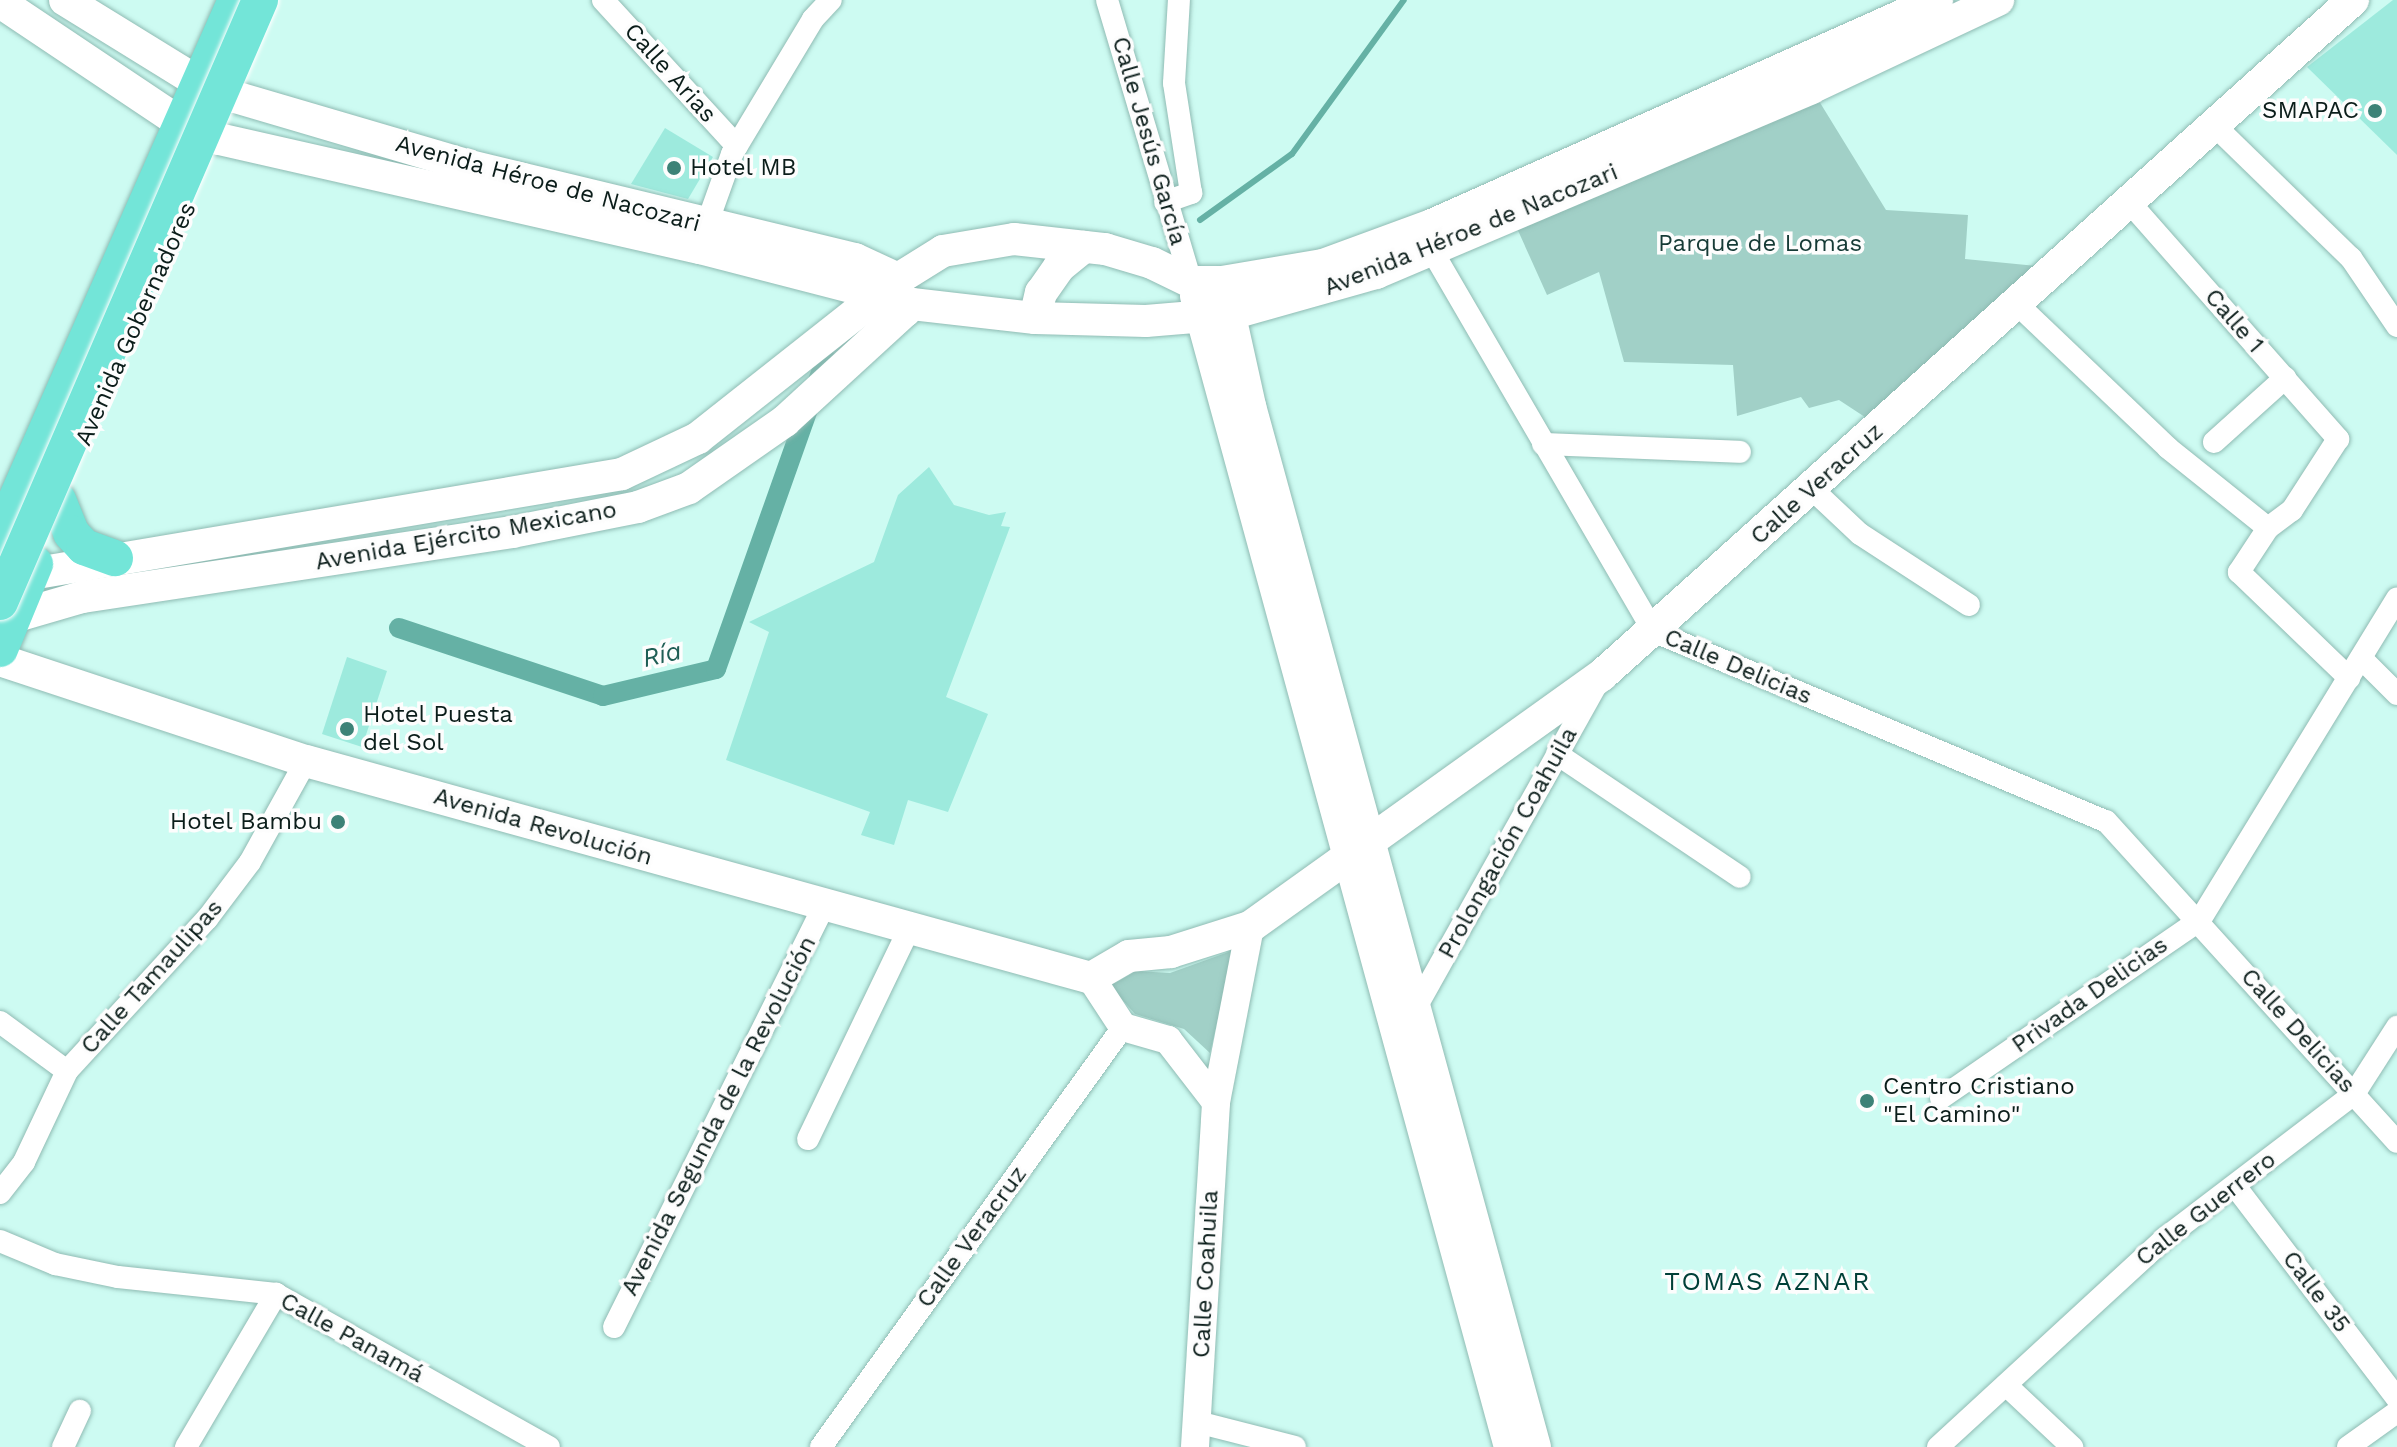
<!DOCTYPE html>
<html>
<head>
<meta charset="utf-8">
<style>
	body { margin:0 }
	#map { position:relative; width:2397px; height:1447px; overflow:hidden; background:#cdfbf2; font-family:"Work Sans",sans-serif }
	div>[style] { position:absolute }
	.green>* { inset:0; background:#a1d0c7 }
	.stream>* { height:6px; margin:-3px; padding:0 3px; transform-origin:3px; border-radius:3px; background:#65b1a5 }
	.canal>* { height:20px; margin:-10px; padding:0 10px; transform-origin:10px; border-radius:10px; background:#65b1a5 }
	.building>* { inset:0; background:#9deadd }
	.roads { filter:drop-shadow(0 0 2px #8fbbb3) drop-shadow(0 0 2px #8fbbb3) }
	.minor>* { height:22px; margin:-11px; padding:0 11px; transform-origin:11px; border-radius:11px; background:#fff }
	.tertiary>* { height:28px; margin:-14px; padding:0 14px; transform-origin:14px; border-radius:14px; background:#fff }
	.secondary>* { height:32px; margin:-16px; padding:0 16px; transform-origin:16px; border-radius:16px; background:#fff }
	.primary>* { height:36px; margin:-18px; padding:0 18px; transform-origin:18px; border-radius:18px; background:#73e5d8 }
	.bridges { filter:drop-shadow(0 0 2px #fff) drop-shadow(0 0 2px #fff) }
	.primary-bridge>* { height:36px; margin:-18px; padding:0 18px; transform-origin:18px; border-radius:18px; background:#73e5d8 }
	.dots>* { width:22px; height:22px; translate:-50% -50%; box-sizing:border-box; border:4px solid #fdfdfd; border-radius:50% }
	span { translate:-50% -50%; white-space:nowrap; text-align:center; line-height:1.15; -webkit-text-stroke:7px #fdfdfd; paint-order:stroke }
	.street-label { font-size:24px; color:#0b1d1a }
	.poi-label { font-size:24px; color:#0b1d1a }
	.right { translate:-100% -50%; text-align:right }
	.left { translate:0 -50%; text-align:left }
	.park-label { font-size:24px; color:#163b36 }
	.water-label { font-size:26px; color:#1f5e55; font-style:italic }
	.neighbourhood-label { font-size:26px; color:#004038; letter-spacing:2px }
</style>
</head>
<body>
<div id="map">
	<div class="green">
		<div style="clip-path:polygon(1811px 88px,1886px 210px,1968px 215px,1965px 259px,2048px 267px,1871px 421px,1839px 400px,1809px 408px,1801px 397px,1737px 416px,1733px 365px,1624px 362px,1599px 272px,1547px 295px,1511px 215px)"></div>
		<div style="clip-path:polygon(1234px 950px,1210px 1053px,1184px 1029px,1135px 1014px,1110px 986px,1136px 971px,1170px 973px)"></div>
	</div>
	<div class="stream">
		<div style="left:1200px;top:220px;width:113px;rotate:-35.7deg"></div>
		<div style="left:1292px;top:154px;width:190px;rotate:-54deg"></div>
	</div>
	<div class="canal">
		<div style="left:399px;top:628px;width:215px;rotate:18.4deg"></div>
		<div style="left:603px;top:696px;width:116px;rotate:-13.4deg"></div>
		<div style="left:716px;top:669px;width:329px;rotate:-70.5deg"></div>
	</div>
	<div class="building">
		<div style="clip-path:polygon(2393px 0,2397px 0,2397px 155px,2307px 67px)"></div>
		<div style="clip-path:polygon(665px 128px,713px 157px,688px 199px,631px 184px)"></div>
		<div style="clip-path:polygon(929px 467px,954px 505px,989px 515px,1006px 512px,1001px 526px,1010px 527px,946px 697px,988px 714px,948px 812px,908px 800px,894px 845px,861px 835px,870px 812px,726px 760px,769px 632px,749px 622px,874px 562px,898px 495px)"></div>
		<div style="clip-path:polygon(347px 657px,387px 671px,362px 747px,322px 734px)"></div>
	</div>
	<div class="roads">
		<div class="minor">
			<div style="left:603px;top:0;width:198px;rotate:47.5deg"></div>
			<div style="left:1107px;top:0;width:294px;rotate:73.4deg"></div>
			<div style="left:2214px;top:125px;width:191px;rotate:44.2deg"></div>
			<div style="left:2351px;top:258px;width:82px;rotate:55.9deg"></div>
			<div style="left:1165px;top:202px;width:28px;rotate:-19deg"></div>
			<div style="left:1191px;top:193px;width:111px;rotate:-98.8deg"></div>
			<div style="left:1174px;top:83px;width:83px;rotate:-86.6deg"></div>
			<div style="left:2130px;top:203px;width:315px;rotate:48.6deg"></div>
			<div style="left:2338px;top:439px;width:85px;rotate:122.9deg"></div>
			<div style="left:2292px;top:510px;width:30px;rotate:143deg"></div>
			<div style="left:703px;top:235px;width:86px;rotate:-70.3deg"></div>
			<div style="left:732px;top:154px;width:157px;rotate:-59deg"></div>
			<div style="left:813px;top:19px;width:26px;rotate:-47deg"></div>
			<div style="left:1432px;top:236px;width:13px;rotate:94deg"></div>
			<div style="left:1431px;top:249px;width:442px;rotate:59.8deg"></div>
			<div style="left:1653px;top:631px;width:491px;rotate:22.8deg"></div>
			<div style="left:2106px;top:821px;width:433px;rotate:47.8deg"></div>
			<div style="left:2017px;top:304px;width:209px;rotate:43.6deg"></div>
			<div style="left:2168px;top:448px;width:128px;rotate:38.7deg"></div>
			<div style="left:2268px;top:528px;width:53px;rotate:123.4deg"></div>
			<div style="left:2239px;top:572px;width:153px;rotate:43.9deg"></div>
			<div style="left:2214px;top:442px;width:96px;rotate:-42deg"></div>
			<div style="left:1543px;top:444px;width:197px;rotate:2.3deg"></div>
			<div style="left:1812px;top:489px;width:66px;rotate:43.2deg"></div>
			<div style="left:1860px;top:534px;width:130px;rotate:33.1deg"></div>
			<div style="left:2361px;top:658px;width:51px;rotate:45deg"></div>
			<div style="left:1557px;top:754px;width:220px;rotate:33.9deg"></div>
			<div style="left:1414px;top:1011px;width:375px;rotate:-60.8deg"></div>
			<div style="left:0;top:1022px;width:83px;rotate:36.2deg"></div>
			<div style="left:1941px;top:1098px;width:314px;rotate:-34.5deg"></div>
			<div style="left:2200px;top:920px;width:377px;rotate:-58.5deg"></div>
			<div style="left:808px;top:1139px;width:233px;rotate:-64.3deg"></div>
			<div style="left:2235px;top:1186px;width:268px;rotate:52.7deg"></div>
			<div style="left:0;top:1193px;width:39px;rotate:-52deg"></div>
			<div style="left:24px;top:1162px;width:101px;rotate:-64.7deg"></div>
			<div style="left:67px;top:1071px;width:207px;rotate:-47.4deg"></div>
			<div style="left:207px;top:919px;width:71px;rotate:-53deg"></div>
			<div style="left:250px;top:862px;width:115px;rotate:-61deg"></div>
			<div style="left:0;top:1241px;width:60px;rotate:22.7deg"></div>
			<div style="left:55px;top:1264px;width:64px;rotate:11.7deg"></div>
			<div style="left:118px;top:1277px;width:159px;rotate:6.1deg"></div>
			<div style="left:276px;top:1294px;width:313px;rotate:29.3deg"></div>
			<div style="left:614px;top:1327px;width:471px;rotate:-63.5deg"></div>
			<div style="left:2006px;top:1385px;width:91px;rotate:43.2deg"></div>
			<div style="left:1197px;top:1422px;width:101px;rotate:14.3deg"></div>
			<div style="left:63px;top:1447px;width:40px;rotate:-65deg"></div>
			<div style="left:186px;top:1447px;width:178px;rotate:-59.5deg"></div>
			<div style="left:821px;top:1447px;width:517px;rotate:-54.28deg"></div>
			<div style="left:1938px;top:1447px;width:309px;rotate:-42.6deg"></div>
			<div style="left:2165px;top:1238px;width:238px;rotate:-37.3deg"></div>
			<div style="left:2354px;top:1094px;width:80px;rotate:-57.3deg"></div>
			<div style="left:2348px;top:1447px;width:60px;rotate:-35.5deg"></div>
		</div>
		<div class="tertiary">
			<div style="left:1091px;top:978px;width:59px;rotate:56.9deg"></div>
			<div style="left:1123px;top:1027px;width:47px;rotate:16.1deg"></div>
			<div style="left:1168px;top:1040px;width:78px;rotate:52.3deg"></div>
			<div style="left:1195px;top:1447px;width:346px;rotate:-86.5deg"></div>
			<div style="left:1216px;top:1102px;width:178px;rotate:-79deg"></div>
		</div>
		<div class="secondary">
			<div style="left:65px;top:0;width:156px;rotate:31.7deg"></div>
			<div style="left:198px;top:82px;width:40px;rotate:22deg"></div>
			<div style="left:235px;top:97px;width:245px;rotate:16.4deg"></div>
			<div style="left:470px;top:166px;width:396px;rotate:13.6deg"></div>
			<div style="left:855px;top:259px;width:47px;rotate:24.9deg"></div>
			<div style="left:898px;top:279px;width:53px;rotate:-31.9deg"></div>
			<div style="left:943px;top:251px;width:72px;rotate:-9.6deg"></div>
			<div style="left:1014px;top:239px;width:92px;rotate:6.3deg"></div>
			<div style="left:1105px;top:249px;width:49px;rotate:16.6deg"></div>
			<div style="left:1152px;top:263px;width:43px;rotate:26deg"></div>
			<div style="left:1191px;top:282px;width:31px"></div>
			<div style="left:1222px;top:282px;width:102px;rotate:-9.6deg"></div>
			<div style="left:1323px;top:265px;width:116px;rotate:-20.2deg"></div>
			<div style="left:1432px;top:225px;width:553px;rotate:-24.02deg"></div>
			<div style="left:0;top:2px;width:218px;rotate:33.8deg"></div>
			<div style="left:181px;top:123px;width:41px;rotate:22.8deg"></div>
			<div style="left:219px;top:139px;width:493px;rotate:12.8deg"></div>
			<div style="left:700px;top:248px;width:188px;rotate:14.5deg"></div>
			<div style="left:882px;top:295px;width:28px;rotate:35deg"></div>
			<div style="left:905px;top:311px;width:10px;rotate:-45deg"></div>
			<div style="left:912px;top:304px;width:124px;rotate:6.5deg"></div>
			<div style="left:1035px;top:318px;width:111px;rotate:1.5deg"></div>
			<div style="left:1146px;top:321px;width:84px;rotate:-4.8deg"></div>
			<div style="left:1230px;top:314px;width:152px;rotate:-15.7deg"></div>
			<div style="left:1376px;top:273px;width:473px;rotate:-23deg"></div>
			<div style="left:1811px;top:88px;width:207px;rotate:-25.2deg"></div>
			<div style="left:1225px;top:293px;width:116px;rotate:77.5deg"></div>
			<div style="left:1250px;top:406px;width:1079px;rotate:74.69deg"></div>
			<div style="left:1196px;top:296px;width:1193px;rotate:74.74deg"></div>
			<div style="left:1035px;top:318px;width:26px;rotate:-77deg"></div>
			<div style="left:1041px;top:293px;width:32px;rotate:-55deg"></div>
			<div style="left:1059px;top:267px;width:32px;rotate:-39deg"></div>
			<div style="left:11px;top:573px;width:20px;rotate:3deg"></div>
			<div style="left:31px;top:574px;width:599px;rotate:-9.6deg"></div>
			<div style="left:622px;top:474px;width:84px;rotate:-25.3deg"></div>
			<div style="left:698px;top:438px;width:250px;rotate:-38.3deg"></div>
			<div style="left:0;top:621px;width:85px;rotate:-16.3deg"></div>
			<div style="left:82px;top:597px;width:435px;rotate:-8.6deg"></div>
			<div style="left:512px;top:532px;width:128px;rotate:-11.2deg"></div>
			<div style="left:638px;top:507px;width:54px;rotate:-20.4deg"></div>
			<div style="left:689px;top:488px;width:117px;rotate:-34.9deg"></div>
			<div style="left:785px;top:421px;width:163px;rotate:-42.5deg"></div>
			<div style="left:0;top:660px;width:322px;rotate:18.3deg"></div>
			<div style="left:306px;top:761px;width:814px;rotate:15.45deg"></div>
			<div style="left:1091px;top:978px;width:44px;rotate:-30.1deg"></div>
			<div style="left:1129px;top:956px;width:42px;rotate:-5.4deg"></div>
			<div style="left:1171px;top:952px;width:83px;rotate:-17.6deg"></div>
			<div style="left:1250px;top:927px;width:433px;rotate:-35.6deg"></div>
			<div style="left:1602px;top:675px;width:1010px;rotate:-41.95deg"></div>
		</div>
		<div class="primary">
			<div style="left:58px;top:500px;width:35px;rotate:68deg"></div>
			<div style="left:71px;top:533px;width:19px;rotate:47deg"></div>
			<div style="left:84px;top:547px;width:33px;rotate:20deg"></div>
			<div style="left:0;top:536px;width:586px;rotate:-66.24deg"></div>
			<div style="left:0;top:649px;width:92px;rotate:-67.6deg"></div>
		</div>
	</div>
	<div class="bridges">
		<div class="primary-bridge">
			<div style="left:0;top:602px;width:656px;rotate:-66.64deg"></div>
		</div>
	</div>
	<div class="dots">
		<div style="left:2375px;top:111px;background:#3d8277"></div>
		<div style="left:674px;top:168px;background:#3d8277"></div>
		<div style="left:347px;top:729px;background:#3d8277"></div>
		<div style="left:338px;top:822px;background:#3d8277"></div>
		<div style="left:1867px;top:1101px;background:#3d8277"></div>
	</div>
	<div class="street-label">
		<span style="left:670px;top:73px;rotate:48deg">Calle Arias</span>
		<span style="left:1149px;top:141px;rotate:74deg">Calle Jesús García</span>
		<span style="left:548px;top:184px;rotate:15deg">Avenida Héroe de Nacozari</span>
		<span style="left:1471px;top:230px;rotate:-22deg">Avenida Héroe de Nacozari</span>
		<span style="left:2234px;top:321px;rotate:49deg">Calle 1</span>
		<span style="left:136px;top:324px;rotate:-66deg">Avenida Gobernadores</span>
		<span style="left:1817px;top:484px;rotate:-42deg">Calle Veracruz</span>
		<span style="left:466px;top:536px;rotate:-10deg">Avenida Ejército Mexicano</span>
		<span style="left:1738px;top:667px;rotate:23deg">Calle Delicias</span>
		<span style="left:543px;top:827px;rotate:16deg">Avenida Revolución</span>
		<span style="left:1508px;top:843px;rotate:-61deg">Prolongación Coahuila</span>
		<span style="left:152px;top:977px;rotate:-48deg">Calle Tamaulipas</span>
		<span style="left:2090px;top:995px;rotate:-35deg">Privada Delicias</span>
		<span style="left:2298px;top:1031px;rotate:48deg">Calle Delicias</span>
		<span style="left:719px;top:1116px;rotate:-63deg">Avenida Segunda de la Revolución</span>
		<span style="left:2206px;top:1209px;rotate:-38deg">Calle Guerrero</span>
		<span style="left:972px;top:1237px;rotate:-54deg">Calle Veracruz</span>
		<span style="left:1206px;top:1274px;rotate:-87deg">Calle Coahuila</span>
		<span style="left:2316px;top:1292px;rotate:53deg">Calle 35</span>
		<span style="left:352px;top:1338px;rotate:29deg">Calle Panamá</span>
	</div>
	<div class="poi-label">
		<span class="right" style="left:2359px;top:111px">SMAPAC</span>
		<span class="left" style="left:690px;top:168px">Hotel MB</span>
		<span class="left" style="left:363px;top:729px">Hotel Puesta<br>del Sol</span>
		<span class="right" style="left:322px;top:822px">Hotel Bambu</span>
		<span class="left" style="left:1883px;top:1101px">Centro Cristiano<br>"El Camino"</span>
	</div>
	<div class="park-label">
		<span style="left:1760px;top:244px">Parque de Lomas</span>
	</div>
	<div class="water-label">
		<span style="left:662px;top:655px;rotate:-13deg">Ría</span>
	</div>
	<div class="neighbourhood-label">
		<span style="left:1768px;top:1282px">TOMAS AZNAR</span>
	</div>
</div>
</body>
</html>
